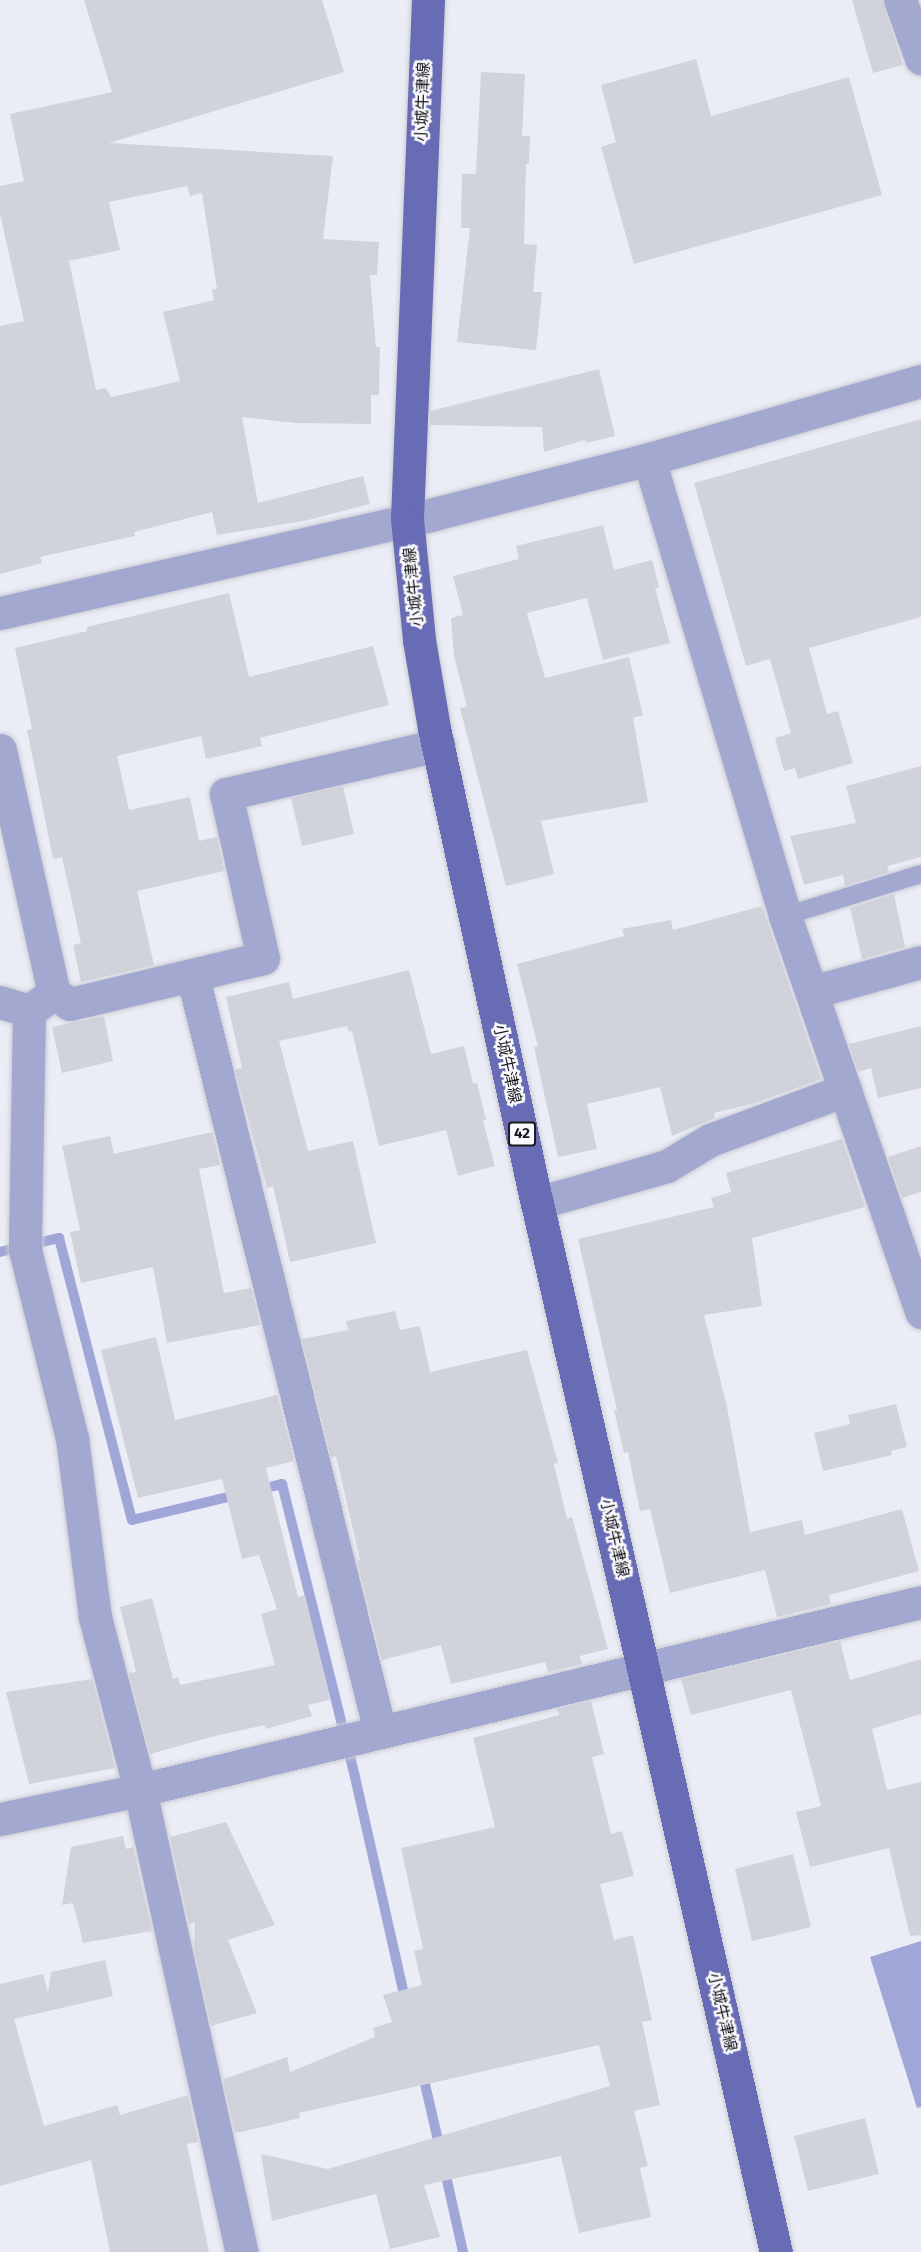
<!DOCTYPE html>
<html>
<head>
<meta charset="utf-8">
<style>
	body { margin:0 }
	#map { position:relative; width:921px; height:2252px; overflow:hidden; background:#ebedf6; font-family:"Fira Sans","Noto Sans JP",sans-serif }
	div>[style] { position:absolute }
	.water>* { inset:0; background:#a0a7d8 }
	.stream>* { height:10px; margin:-5px; padding:0 5px; transform-origin:5px; border-radius:5px; background:#a0a7d8 }
	.building>* { inset:0; background:#d1d3dc }
	.roads { filter:drop-shadow(0 0 2px #cacbd3) drop-shadow(0 0 2px #cacbd3) }
	.lane>* { height:18px; margin:-9px; padding:0 9px; transform-origin:9px; border-radius:9px; background:#a3a8d1 }
	.street>* { height:33px; margin:-16.5px; padding:0 16.5px; transform-origin:16.5px; border-radius:16.5px; background:#a3a8d1 }
	.primary>* { height:33px; margin:-16.5px; padding:0 16.5px; transform-origin:16.5px; border-radius:16.5px; background:#676cb5 }
	span { translate:-50% -50%; white-space:nowrap; text-align:center; line-height:1.15; -webkit-text-stroke:5px #fafafe; paint-order:stroke }
	.shield-label span { padding:2px 4px; background:#fafafe; border:2px solid; border-radius:4px; -webkit-text-stroke-width:0 }
	.shield-label { font-size:15px; color:#1a1a1e; font-weight:700 }
	.street-label { font-size:16px; color:#1a1a1e }
</style>
</head>
<body>
<div id="map">
	<div class="water">
		<div style="clip-path:polygon(921px 1941px,921px 2107px,917px 2108px,870px 1957px)"></div>
	</div>
	<div class="stream">
		<div style="left:0;top:1252px;width:61px;rotate:-13.3deg"></div>
		<div style="left:59px;top:1238px;width:291px;rotate:75.5deg"></div>
		<div style="left:132px;top:1520px;width:111px;rotate:-13.5deg"></div>
		<div style="left:258px;top:1490px;width:25px;rotate:-14deg"></div>
		<div style="left:282px;top:1484px;width:302px;rotate:76deg"></div>
		<div style="left:355px;top:1777px;width:232px;rotate:77.3deg"></div>
		<div style="left:422px;top:2071px;width:80px;rotate:77deg"></div>
		<div style="left:444px;top:2167px;width:87px;rotate:77.4deg"></div>
	</div>
	<div class="building">
		<div style="clip-path:polygon(evenodd,84px 0,322px 0,344px 72px,109px 143px,333px 156px,323px 239px,379px 242px,377px 275px,370px 275px,376px 347px,380px 347px,379px 395px,371px 395px,371px 424px,296px 423px,242px 417px,258px 503px,363px 476px,370px 504px,304px 521px,217px 535px,212px 512px,134px 532px,135px 536px,40px 557px,42px 563px,0 574px,0 326px,24px 321px,0 214px,0 186px,24px 181px,10px 114px,112px 92px,84px 0,187px 186px,190px 196px,202px 193px,217px 289px,212px 290px,214px 300px,163px 312px,180px 381px,111px 397px,106px 388px,96px 390px,69px 261px,120px 250px,109px 202px,187px 186px)"></div>
		<div style="clip-path:polygon(852px 0,882px 0,903px 65px,873px 73px)"></div>
		<div style="clip-path:polygon(696px 59px,711px 116px,849px 77px,882px 195px,634px 264px,601px 147px,616px 142px,601px 85px)"></div>
		<div style="clip-path:polygon(481px 72px,525px 74px,522px 136px,530px 136px,529px 164px,526px 164px,524px 244px,537px 245px,533px 292px,542px 292px,536px 350px,457px 342px,470px 228px,461px 228px,462px 174px,476px 174px)"></div>
		<div style="clip-path:polygon(599px 369px,615px 436px,586px 443px,585px 440px,544px 452px,542px 427px,430px 425px,430px 411px)"></div>
		<div style="clip-path:polygon(921px 419px,921px 617px,809px 648px,827px 714px,838px 711px,853px 763px,798px 779px,795px 768px,784px 771px,775px 738px,791px 733px,770px 659px,746px 666px,694px 483px)"></div>
		<div style="clip-path:polygon(603px 525px,614px 570px,652px 560px,659px 587px,655px 588px,670px 643px,603px 660px,587px 598px,527px 613px,545px 678px,629px 657px,643px 715px,633px 718px,648px 802px,541px 821px,554px 874px,506px 886px,460px 708px,467px 707px,454px 656px,451px 618px,463px 615px,453px 576px,519px 559px,516px 546px)"></div>
		<div style="clip-path:polygon(229px 593px,249px 677px,373px 646px,389px 705px,260px 738px,262px 746px,206px 759px,201px 736px,117px 756px,129px 810px,190px 797px,199px 841px,217px 837px,224px 871px,137px 891px,154px 965px,81px 982px,73px 945px,81px 943px,62px 857px,53px 859px,27px 730px,32px 729px,15px 648px,87px 631px,87px 627px)"></div>
		<div style="clip-path:polygon(921px 766px,921px 857px,887px 866px,889px 872px,845px 886px,843px 875px,804px 885px,790px 836px,856px 823px,846px 786px)"></div>
		<div style="clip-path:polygon(343px 786px,354px 834px,302px 846px,291px 798px)"></div>
		<div style="clip-path:polygon(894px 894px,905px 947px,862px 959px,850px 908px)"></div>
		<div style="clip-path:polygon(762px 906px,821px 1079px,755px 1103px,714px 1113px,715px 1118px,672px 1136px,660px 1087px,587px 1104px,597px 1149px,558px 1157px,534px 1047px,538px 1047px,517px 964px,624px 936px,622px 929px,671px 920px,673px 930px)"></div>
		<div style="clip-path:polygon(409px 970px,431px 1054px,464px 1046px,473px 1084px,477px 1083px,486px 1120px,483px 1121px,495px 1166px,458px 1176px,446px 1130px,379px 1146px,352px 1031px,349px 1032px,347px 1026px,279px 1041px,308px 1151px,353px 1141px,376px 1243px,290px 1262px,273px 1186px,267px 1188px,235px 1070px,242px 1068px,226px 997px,289px 982px,293px 999px)"></div>
		<div style="clip-path:polygon(104px 1016px,113px 1061px,62px 1073px,52px 1027px)"></div>
		<div style="clip-path:polygon(921px 1026px,921px 1088px,878px 1098px,871px 1068px,858px 1072px,849px 1044px)"></div>
		<div style="clip-path:polygon(212px 1132px,220px 1165px,199px 1169px,224px 1293px,251px 1288px,260px 1325px,167px 1343px,153px 1267px,81px 1283px,70px 1232px,80px 1230px,62px 1146px,110px 1136px,114px 1154px)"></div>
		<div style="clip-path:polygon(842px 1139px,865px 1207px,752px 1238px,762px 1306px,704px 1315px,727px 1407px,750px 1532px,802px 1520px,805px 1535px,902px 1509px,919px 1571px,829px 1595px,831px 1604px,777px 1617px,765px 1570px,670px 1593px,650px 1509px,640px 1511px,628px 1452px,624px 1453px,614px 1410px,617px 1410px,578px 1239px,714px 1207px,711px 1198px,731px 1192px,726px 1173px)"></div>
		<div style="clip-path:polygon(921px 1146px,921px 1192px,902px 1198px,888px 1157px)"></div>
		<div style="clip-path:polygon(395px 1311px,400px 1330px,420px 1326px,430px 1372px,527px 1350px,558px 1463px,554px 1464px,567px 1519px,572px 1517px,608px 1649px,580px 1656px,582px 1664px,548px 1672px,545px 1662px,451px 1684px,441px 1645px,382px 1660px,357px 1561px,360px 1560px,336px 1456px,331px 1457px,302px 1339px,348px 1330px,346px 1321px)"></div>
		<div style="clip-path:polygon(156px 1337px,175px 1420px,277px 1395px,294px 1461px,266px 1468px,298px 1597px,305px 1595px,330px 1700px,308px 1705px,312px 1716px,266px 1729px,265px 1725px,215px 1736px,150px 1754px,129px 1673px,136px 1672px,120px 1607px,152px 1598px,173px 1679px,178px 1677px,180px 1685px,275px 1665px,261px 1614px,277px 1609px,259px 1555px,242px 1559px,222px 1479px,138px 1498px,101px 1350px)"></div>
		<div style="clip-path:polygon(896px 1404px,907px 1447px,891px 1451px,892px 1455px,823px 1471px,814px 1433px,850px 1424px,848px 1415px)"></div>
		<div style="clip-path:polygon(840px 1641px,850px 1680px,921px 1659px,921px 1714px,872px 1729px,887px 1790px,921px 1782px,921px 1935px,910px 1936px,889px 1848px,810px 1867px,796px 1812px,821px 1806px,791px 1690px,691px 1715px,681px 1679px)"></div>
		<div style="clip-path:polygon(92px 1679px,115px 1768px,29px 1784px,6px 1692px)"></div>
		<div style="clip-path:polygon(591px 1701px,604px 1754px,592px 1757px,611px 1834px,622px 1831px,634px 1876px,600px 1884px,614px 1940px,633px 1935px,652px 2020px,642px 2022px,660px 2105px,634px 2111px,648px 2166px,640px 2168px,651px 2217px,579px 2233px,561px 2156px,424px 2185px,440px 2237px,390px 2249px,376px 2194px,272px 2221px,261px 2154px,328px 2169px,610px 2086px,599px 2045px,299px 2113px,300px 2118px,241px 2132px,235px 2132px,224px 2085px,224px 2079px,287px 2057px,290px 2072px,375px 2037px,373px 2028px,392px 2022px,383px 1995px,422px 1985px,414px 1951px,423px 1949px,401px 1848px,495px 1827px,473px 1738px,559px 1715px,557px 1709px)"></div>
		<div style="clip-path:polygon(226px 1822px,275px 1925px,228px 1940px,257px 2013px,211px 2026px,194px 1949px,195px 1923px,189px 1924px,170px 1837px)"></div>
		<div style="clip-path:polygon(123px 1836px,126px 1849px,133px 1847px,152px 1931px,83px 1943px,73px 1903px,62px 1905px,71px 1847px)"></div>
		<div style="clip-path:polygon(793px 1854px,811px 1927px,752px 1941px,735px 1869px)"></div>
		<div style="clip-path:polygon(105px 1960px,113px 1996px,14px 2019px,44px 2126px,117px 2105px,120px 2115px,188px 2095px,198px 2142px,187px 2144px,209px 2252px,110px 2252px,91px 2160px,0 2186px,0 1984px,43px 1974px,48px 1992px,51px 1972px)"></div>
		<div style="clip-path:polygon(865px 2118px,879px 2174px,808px 2191px,794px 2136px)"></div>
	</div>
	<div class="roads">
		<div class="lane">
			<div style="left:785px;top:916px;width:142px;rotate:-17.2deg"></div>
		</div>
		<div class="street">
			<div style="left:900px;top:0;width:62px;rotate:70.1deg"></div>
			<div style="left:649px;top:459px;width:477px;rotate:73.4deg"></div>
			<div style="left:785px;top:916px;width:419px;rotate:71deg"></div>
			<div style="left:0;top:613px;width:445px;rotate:-12.8deg"></div>
			<div style="left:434px;top:514px;width:222px;rotate:-14.3deg"></div>
			<div style="left:649px;top:459px;width:283px;rotate:-16deg"></div>
			<div style="left:0;top:750px;width:249px;rotate:77.5deg"></div>
			<div style="left:54px;top:993px;width:31px;rotate:144deg"></div>
			<div style="left:29px;top:1011px;width:239px;rotate:91deg"></div>
			<div style="left:25px;top:1250px;width:194px;rotate:76deg"></div>
			<div style="left:72px;top:1438px;width:180px;rotate:82.7deg"></div>
			<div style="left:95px;top:1617px;width:179px;rotate:75.4deg"></div>
			<div style="left:140px;top:1790px;width:473px;rotate:77.6deg"></div>
			<div style="left:193px;top:977px;width:778px;rotate:76.09deg"></div>
			<div style="left:812px;top:992px;width:113px;rotate:-15.4deg"></div>
			<div style="left:54px;top:993px;width:19px;rotate:35deg"></div>
			<div style="left:70px;top:1004px;width:198px;rotate:-13.4deg"></div>
			<div style="left:263px;top:958px;width:168px;rotate:-102.7deg"></div>
			<div style="left:226px;top:794px;width:218px;rotate:-13deg"></div>
			<div style="left:0;top:1002px;width:30px;rotate:17deg"></div>
			<div style="left:537px;top:1203px;width:135px;rotate:-15.9deg"></div>
			<div style="left:667px;top:1166px;width:50px;rotate:-31.2deg"></div>
			<div style="left:710px;top:1140px;width:144px;rotate:-20.3deg"></div>
			<div style="left:0;top:1819px;width:143px;rotate:-11.7deg"></div>
			<div style="left:140px;top:1790px;width:803px;rotate:-13.53deg"></div>
		</div>
		<div class="primary">
			<div style="left:428px;top:0;width:519px;rotate:92.32deg"></div>
			<div style="left:407px;top:519px;width:122px;rotate:84.3deg"></div>
			<div style="left:419px;top:640px;width:89px;rotate:80.3deg"></div>
			<div style="left:434px;top:728px;width:486px;rotate:77.8deg"></div>
			<div style="left:537px;top:1203px;width:1076px;rotate:77.17deg"></div>
		</div>
	</div>
	<div class="shield-label">
		<span style="left:522px;top:1134px">42</span>
	</div>
	<div class="street-label">
		<span style="left:423px;top:102px;rotate:-88deg">小城牛津線</span>
		<span style="left:414px;top:587px;rotate:-96deg">小城牛津線</span>
		<span style="left:507px;top:1064px;rotate:78deg">小城牛津線</span>
		<span style="left:614px;top:1538px;rotate:77deg">小城牛津線</span>
		<span style="left:722px;top:2012px;rotate:77deg">小城牛津線</span>
	</div>
</div>
</body>
</html>
